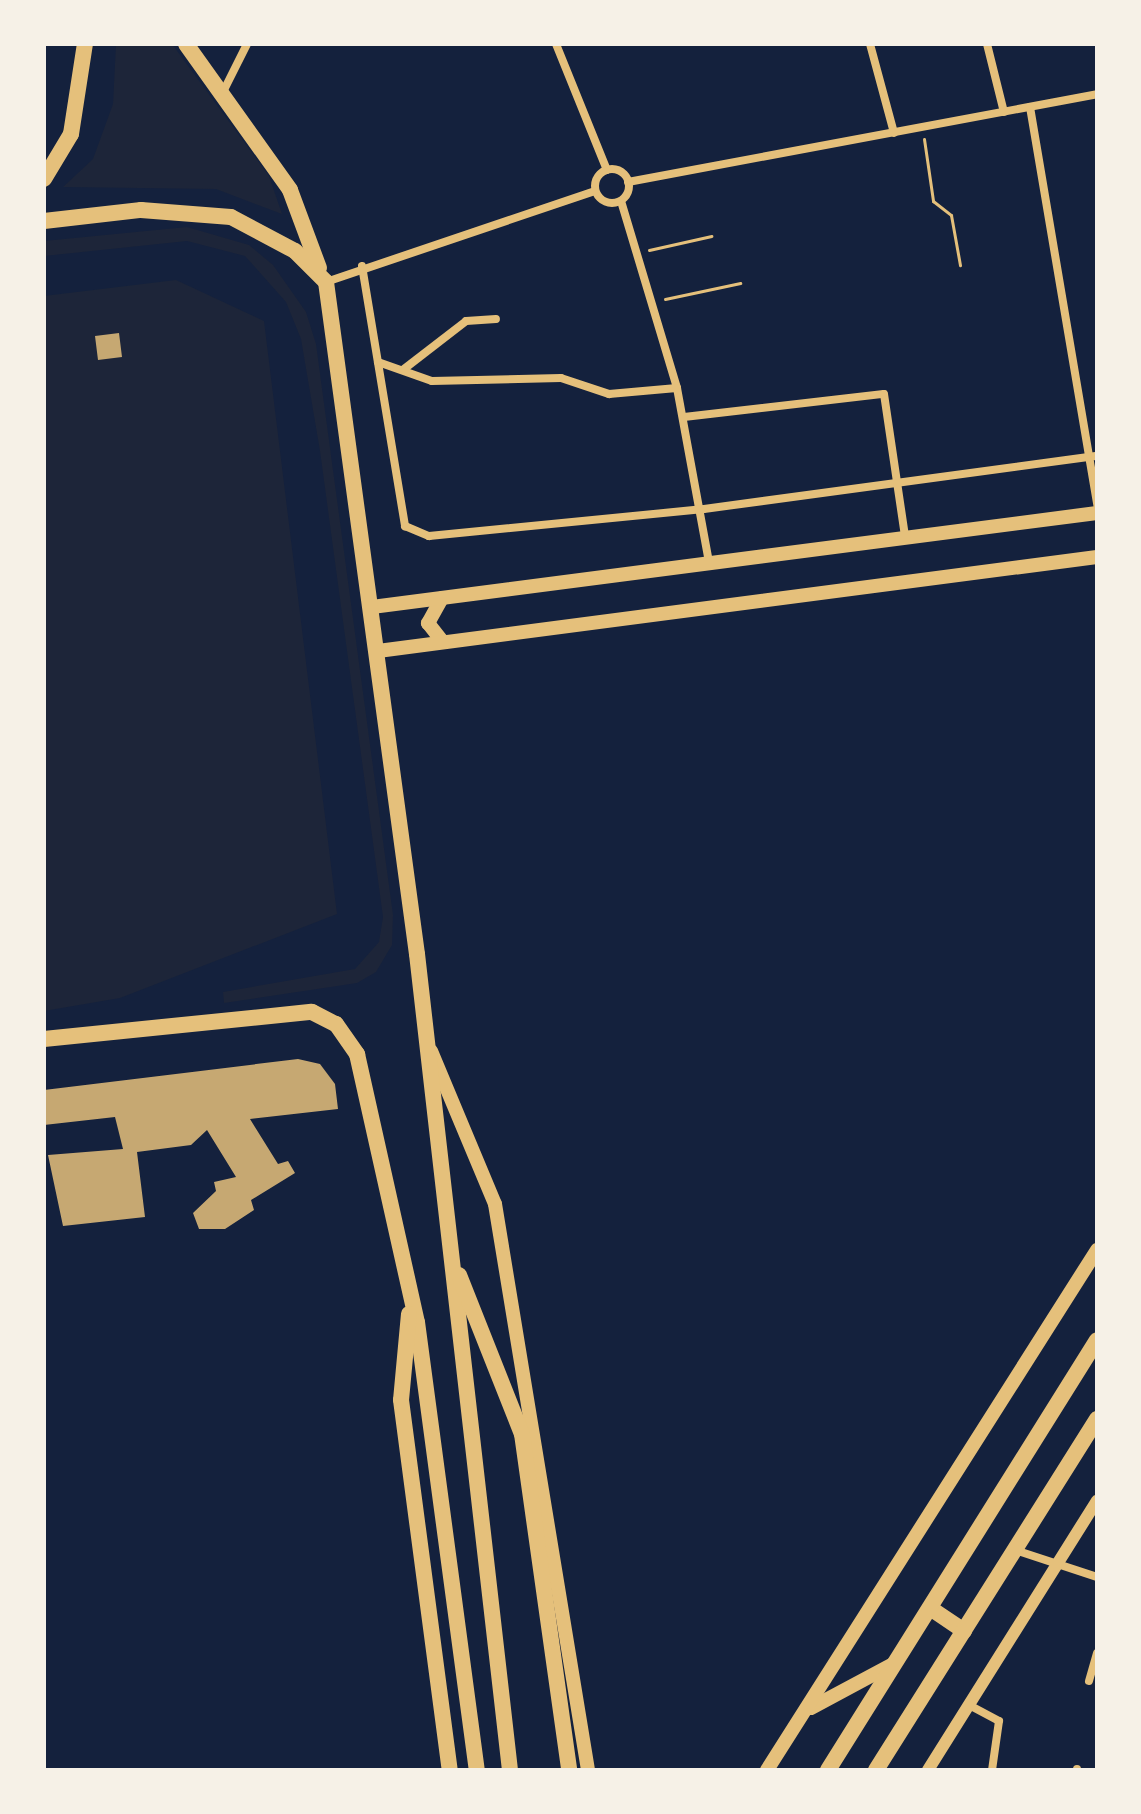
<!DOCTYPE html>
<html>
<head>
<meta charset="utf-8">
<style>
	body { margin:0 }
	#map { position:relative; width:1141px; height:1814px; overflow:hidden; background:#14213d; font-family:Commissioner,sans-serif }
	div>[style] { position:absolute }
	.green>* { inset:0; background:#1d2539 }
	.building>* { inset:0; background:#c6a872 }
	.path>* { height:3px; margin:-1.5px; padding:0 1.5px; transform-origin:1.5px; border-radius:1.5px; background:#e5c07b }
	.minor>* { height:8px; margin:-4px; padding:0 4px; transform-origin:4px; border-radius:4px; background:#e5c07b }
	.minor>.ring { margin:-4px; padding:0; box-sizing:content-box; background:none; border:8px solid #e5c07b; border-radius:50% }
	.tertiary>* { height:12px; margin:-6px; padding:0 6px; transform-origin:6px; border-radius:6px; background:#e5c07b }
	.secondary>* { height:14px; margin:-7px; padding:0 7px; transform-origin:7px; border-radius:7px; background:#e5c07b }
	.primary>* { height:16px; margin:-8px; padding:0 8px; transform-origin:8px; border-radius:8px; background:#e5c07b }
	.trunk>* { height:16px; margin:-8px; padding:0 8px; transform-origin:8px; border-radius:8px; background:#e5c07b }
	span { translate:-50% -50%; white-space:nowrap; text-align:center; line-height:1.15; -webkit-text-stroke:8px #f6f1e7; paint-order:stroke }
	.frame { position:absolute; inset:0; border:46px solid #f6f1e7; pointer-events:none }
</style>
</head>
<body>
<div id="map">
	<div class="green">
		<div style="clip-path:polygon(116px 44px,172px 44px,269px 176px,282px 214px,216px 189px,63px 187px,93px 159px,113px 104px)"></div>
		<div style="clip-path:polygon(187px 227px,249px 245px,273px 265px,306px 312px,316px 344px,393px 915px,392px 945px,376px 972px,357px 983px,224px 1003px,223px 992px,355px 969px,379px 942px,383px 917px,320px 451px,301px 339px,286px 302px,245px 256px,187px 241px,44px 256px,44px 241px)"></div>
		<div style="clip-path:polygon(176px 280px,264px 321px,337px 914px,120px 998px,44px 1011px,44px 296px)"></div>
	</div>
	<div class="building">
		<div style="clip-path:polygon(119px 333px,122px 357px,98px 360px,95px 336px)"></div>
		<div style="clip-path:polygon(298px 1059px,320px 1064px,335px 1084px,338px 1109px,250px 1119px,278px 1164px,288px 1161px,295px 1173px,251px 1200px,254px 1210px,225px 1229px,199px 1229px,193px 1213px,216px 1191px,214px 1182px,236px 1177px,207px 1130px,191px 1145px,137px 1152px,145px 1217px,63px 1226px,48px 1155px,123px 1149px,115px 1117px,44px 1125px,44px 1090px)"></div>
	</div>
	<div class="path">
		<div style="left:924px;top:139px;width:63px;rotate:81.7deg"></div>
		<div style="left:933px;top:201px;width:23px;rotate:38deg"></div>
		<div style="left:951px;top:215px;width:51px;rotate:79.8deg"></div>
		<div style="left:649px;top:250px;width:64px;rotate:-12.7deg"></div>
		<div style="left:665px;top:299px;width:77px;rotate:-12deg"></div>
	</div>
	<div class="minor">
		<div style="left:556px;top:44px;width:136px;rotate:68deg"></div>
		<div style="left:870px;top:44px;width:92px;rotate:74.9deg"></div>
		<div style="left:987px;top:44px;width:70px;rotate:76deg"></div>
		<div style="left:224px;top:90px;width:51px;rotate:-63.4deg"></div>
		<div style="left:1030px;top:107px;width:404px;rotate:80.4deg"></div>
		<div class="ring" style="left:595px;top:169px;width:26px;height:26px"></div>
		<div style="left:628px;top:182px;width:477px;rotate:-10.6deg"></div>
		<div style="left:621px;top:201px;width:195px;rotate:73.3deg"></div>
		<div style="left:677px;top:388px;width:178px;rotate:79.6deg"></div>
		<div style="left:362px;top:266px;width:264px;rotate:80.6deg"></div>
		<div style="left:405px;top:526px;width:26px;rotate:23deg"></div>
		<div style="left:429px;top:536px;width:276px;rotate:-5.6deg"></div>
		<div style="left:704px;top:509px;width:397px;rotate:-7.7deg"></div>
		<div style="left:326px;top:282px;width:284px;rotate:-18.7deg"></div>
		<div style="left:378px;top:362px;width:57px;rotate:19.4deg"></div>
		<div style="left:432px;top:381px;width:129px;rotate:-1.3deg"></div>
		<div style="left:561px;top:378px;width:51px;rotate:18.4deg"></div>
		<div style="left:609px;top:394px;width:68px;rotate:-5deg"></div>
		<div style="left:404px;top:369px;width:78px;rotate:-37.7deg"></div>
		<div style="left:466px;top:321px;width:30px;rotate:-4deg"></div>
		<div style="left:684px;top:417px;width:201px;rotate:-6.6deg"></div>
		<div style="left:884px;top:394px;width:145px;rotate:81.6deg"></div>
		<div style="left:1015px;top:1550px;width:86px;rotate:18.2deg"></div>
		<div style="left:1089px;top:1681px;width:29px;rotate:-74deg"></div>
		<div style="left:969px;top:1705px;width:34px;rotate:28deg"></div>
		<div style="left:999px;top:1721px;width:49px;rotate:98.1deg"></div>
		<div style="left:1077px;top:1769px;width:1px;rotate:90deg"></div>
	</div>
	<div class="tertiary">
		<div style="left:928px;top:1770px;width:318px;rotate:-57.9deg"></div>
	</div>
	<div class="secondary">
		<div style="left:442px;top:598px;width:29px;rotate:119deg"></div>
		<div style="left:428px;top:623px;width:24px;rotate:52deg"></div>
		<div style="left:372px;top:607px;width:731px;rotate:-7.39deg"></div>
		<div style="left:378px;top:651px;width:725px;rotate:-7.45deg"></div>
		<div style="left:431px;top:1051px;width:166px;rotate:67.3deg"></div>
		<div style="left:495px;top:1204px;width:574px;rotate:80.67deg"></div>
		<div style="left:811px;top:1708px;width:95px;rotate:-28.2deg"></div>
		<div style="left:767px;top:1770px;width:616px;rotate:-57.6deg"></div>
	</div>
	<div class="primary">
		<div style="left:186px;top:44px;width:179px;rotate:54.5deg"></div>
		<div style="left:290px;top:190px;width:83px;rotate:69.6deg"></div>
		<div style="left:44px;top:179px;width:52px;rotate:-59deg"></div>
		<div style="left:71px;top:134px;width:91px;rotate:-81.2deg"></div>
		<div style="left:44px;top:221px;width:98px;rotate:-6.5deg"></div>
		<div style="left:141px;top:210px;width:90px;rotate:4.4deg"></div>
		<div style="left:231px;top:217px;width:72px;rotate:28deg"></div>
		<div style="left:295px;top:251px;width:44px;rotate:45deg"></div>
		<div style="left:326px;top:282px;width:678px;rotate:82.29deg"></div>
		<div style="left:417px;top:954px;width:821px;rotate:83.5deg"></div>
		<div style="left:44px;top:1039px;width:269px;rotate:-5.8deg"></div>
		<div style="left:312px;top:1012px;width:27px;rotate:27deg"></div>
		<div style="left:336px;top:1024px;width:37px;rotate:55deg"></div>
		<div style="left:357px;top:1054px;width:275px;rotate:77.4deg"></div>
		<div style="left:417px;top:1322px;width:452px;rotate:82.4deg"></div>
		<div style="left:459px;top:1275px;width:171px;rotate:68.4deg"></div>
		<div style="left:522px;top:1434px;width:339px;rotate:82deg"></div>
		<div style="left:409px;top:1314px;width:86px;rotate:95.3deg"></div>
		<div style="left:401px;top:1400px;width:373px;rotate:82.5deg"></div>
	</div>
	<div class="trunk">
		<div style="left:930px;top:1608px;width:41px;rotate:34.1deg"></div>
		<div style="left:828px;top:1770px;width:507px;rotate:-57.97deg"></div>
		<div style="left:876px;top:1770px;width:415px;rotate:-57.8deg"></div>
	</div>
	<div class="frame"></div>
</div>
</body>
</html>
